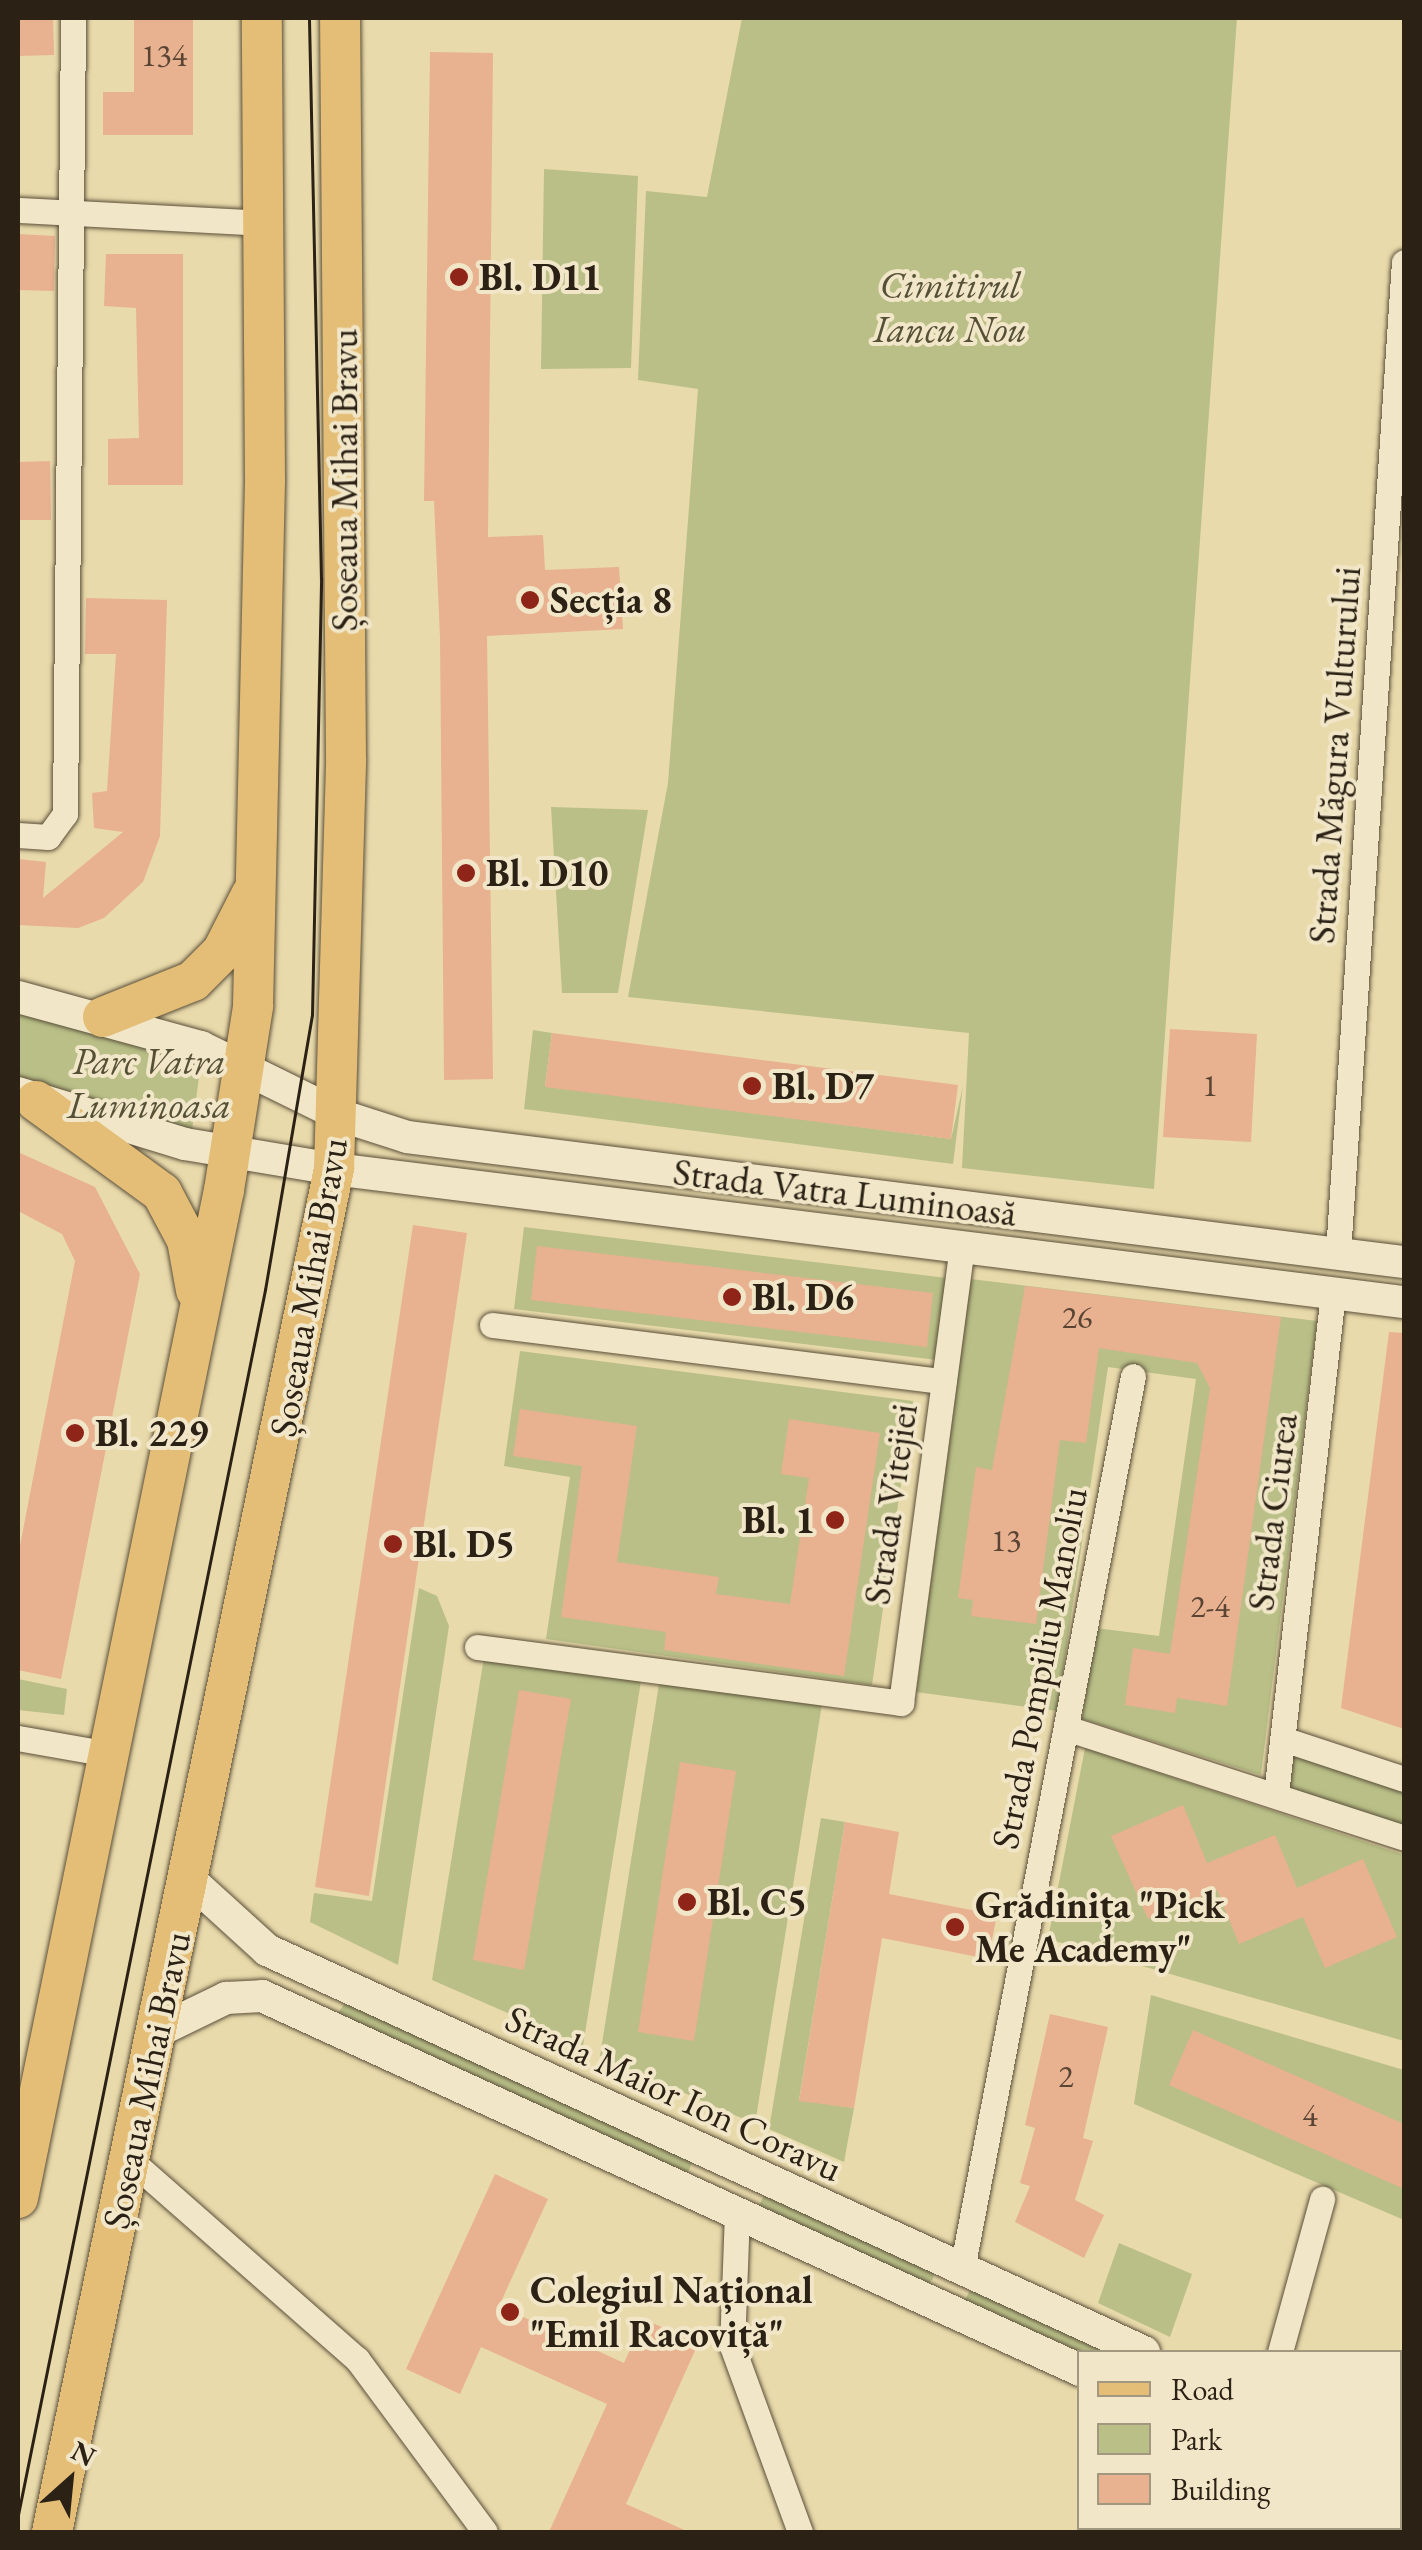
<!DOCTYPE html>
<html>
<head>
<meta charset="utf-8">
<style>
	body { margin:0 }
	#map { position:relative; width:1422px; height:2550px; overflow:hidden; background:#e9daab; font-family:"EB Garamond",serif }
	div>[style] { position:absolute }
	.green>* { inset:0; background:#b9bf87 }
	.building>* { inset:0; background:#e8b190 }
	.roads { filter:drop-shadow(0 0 2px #5a4f3a) drop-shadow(0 0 2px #5a4f3a) }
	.minor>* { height:25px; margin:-12.5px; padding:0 12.5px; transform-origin:12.5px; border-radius:12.5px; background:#f1e7c8 }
	.tertiary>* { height:32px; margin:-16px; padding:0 16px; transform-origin:16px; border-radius:16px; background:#f1e7c8 }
	.primary>* { height:40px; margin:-20px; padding:0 20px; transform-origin:20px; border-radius:20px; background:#e4bd76 }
	.tram>* { height:2.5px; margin:-1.25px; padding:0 1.25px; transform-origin:1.25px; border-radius:1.25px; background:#2b2115 }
	.dots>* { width:28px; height:28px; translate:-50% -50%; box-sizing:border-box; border:5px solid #f1e7c8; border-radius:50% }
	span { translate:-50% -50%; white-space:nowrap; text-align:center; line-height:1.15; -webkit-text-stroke:8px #f1e7c8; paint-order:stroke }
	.number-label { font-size:32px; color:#5a4534 }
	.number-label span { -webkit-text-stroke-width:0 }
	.poi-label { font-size:38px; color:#2b2115; font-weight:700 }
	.left { translate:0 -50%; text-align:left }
	.right { translate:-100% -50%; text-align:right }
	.park-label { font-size:38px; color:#565037; font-style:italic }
	.street-label { font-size:38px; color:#2b2115 }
	.frame { position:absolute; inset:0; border:20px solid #2b2115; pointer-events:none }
	.legend { position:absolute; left:1077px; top:2350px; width:325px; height:180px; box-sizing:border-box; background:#f1e7c8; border:2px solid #a29880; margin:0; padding:12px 18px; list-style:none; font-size:30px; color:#2b2115 }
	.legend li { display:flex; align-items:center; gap:20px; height:50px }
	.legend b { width:50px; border:2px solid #a29880 }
	.north { position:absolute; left:20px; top:2430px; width:100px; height:100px; -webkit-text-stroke:8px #f1e7c8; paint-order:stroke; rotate:27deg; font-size:28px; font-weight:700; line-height:40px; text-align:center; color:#2b2115 }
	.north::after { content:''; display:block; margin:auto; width:35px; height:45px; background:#2b2115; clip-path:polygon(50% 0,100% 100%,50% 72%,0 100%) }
</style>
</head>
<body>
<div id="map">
	<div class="green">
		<div style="clip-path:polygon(742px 18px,1237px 18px,1154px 1189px,962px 1168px,969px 1033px,628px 997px,668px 783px,698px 389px,638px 380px,646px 191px,707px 197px)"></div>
		<div style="clip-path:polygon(544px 169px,638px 176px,631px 368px,541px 369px)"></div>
		<div style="clip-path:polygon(551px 807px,648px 810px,618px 993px,562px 993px)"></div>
		<div style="clip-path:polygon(18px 1006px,202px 1054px,191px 1138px,18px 1078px)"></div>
		<div style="clip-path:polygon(533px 1030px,552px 1033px,545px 1086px,951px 1139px,963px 1086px,953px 1164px,524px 1109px)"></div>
		<div style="clip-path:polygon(524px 1227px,947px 1278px,937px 1360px,514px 1309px)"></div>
		<div style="clip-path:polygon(971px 1279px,1317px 1321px,1261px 1775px,1082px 1719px,1096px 1628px,1159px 1636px,1196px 1379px,1108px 1367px,1057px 1711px,916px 1692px)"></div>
		<div style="clip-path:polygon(520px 1351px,913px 1401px,872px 1685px,546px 1639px,570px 1477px,504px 1466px)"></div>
		<div style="clip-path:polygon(419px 1588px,437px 1596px,449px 1626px,398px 1965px,310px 1922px,314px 1893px,372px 1901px)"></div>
		<div style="clip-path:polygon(484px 1657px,641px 1681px,583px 2046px,432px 1980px)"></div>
		<div style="clip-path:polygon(18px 1679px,67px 1689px,64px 1715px,18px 1710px)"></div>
		<div style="clip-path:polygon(659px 1684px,822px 1704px,755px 2124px,600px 2056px)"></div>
		<div style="clip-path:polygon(1085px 1748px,1404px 1855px,1404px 2041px,1048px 1939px)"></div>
		<div style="clip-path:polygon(1292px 1750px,1404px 1787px,1404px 1827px,1287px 1787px)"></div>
		<div style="clip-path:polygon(821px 1818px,845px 1822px,799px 2100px,854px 2108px,844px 2162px,769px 2129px)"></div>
		<div style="clip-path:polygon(1151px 1995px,1404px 2070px,1404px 2220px,1134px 2104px)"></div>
		<div style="clip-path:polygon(349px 1997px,695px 2156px,685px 2179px,336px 2016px)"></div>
		<div style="clip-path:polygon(766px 2192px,934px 2269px,933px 2279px,926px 2286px,757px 2209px)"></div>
		<div style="clip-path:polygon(1119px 2243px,1192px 2274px,1170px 2337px,1098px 2303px)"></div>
		<div style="clip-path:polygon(970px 2290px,1123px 2352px,1080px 2352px,965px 2300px)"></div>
	</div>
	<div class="building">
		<div style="clip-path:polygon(18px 18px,53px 18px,54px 55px,18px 56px)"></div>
		<div style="clip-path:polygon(134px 18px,193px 18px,193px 135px,103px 135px,103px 92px,134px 92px)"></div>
		<div style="clip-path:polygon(430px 52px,493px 53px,488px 537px,543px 535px,545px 570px,619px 567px,623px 629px,487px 636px,493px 1079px,444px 1080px,440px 637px,434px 501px,424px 501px)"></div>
		<div style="clip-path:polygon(18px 234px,55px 236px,54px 291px,18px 290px)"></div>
		<div style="clip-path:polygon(106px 254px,183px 254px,183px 485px,108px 485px,108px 439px,139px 438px,136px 308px,104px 306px)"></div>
		<div style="clip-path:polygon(50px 461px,51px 520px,18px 520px,18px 462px)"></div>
		<div style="clip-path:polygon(86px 598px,167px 600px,160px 836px,143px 882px,104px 918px,78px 928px,18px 925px,18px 859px,46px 862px,43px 898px,123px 832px,94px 828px,92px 793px,107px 791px,116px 654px,85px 654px)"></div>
		<div style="clip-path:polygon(1170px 1029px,1257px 1034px,1251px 1142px,1163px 1137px)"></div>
		<div style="clip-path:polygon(552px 1033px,958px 1085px,951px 1139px,545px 1087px)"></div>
		<div style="clip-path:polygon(18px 1152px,95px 1187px,140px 1274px,61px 1679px,18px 1670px,18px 1556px,75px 1261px,62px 1234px,18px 1211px)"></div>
		<div style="clip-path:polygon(413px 1225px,467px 1233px,369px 1896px,315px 1887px)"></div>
		<div style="clip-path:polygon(537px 1246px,933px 1293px,927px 1347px,531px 1300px)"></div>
		<div style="clip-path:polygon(1025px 1286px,1281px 1317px,1227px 1706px,1177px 1698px,1175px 1713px,1125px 1705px,1133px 1648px,1170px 1654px,1210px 1388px,1197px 1363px,1099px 1348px,1086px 1443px,1060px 1440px,1036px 1624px,971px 1616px,973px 1600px,958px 1598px,976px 1467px,992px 1470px)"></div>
		<div style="clip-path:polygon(1389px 1332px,1404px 1333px,1404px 1729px,1341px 1708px)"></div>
		<div style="clip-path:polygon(520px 1409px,637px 1426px,617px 1562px,719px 1577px,716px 1594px,790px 1604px,809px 1478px,781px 1474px,789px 1419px,880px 1433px,844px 1676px,664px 1650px,666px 1632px,561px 1617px,582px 1466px,513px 1456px)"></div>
		<div style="clip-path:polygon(519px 1690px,571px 1699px,524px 1970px,473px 1960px)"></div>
		<div style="clip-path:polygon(680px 1762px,736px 1771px,694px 2041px,638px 2032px)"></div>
		<div style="clip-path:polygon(1183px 1805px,1207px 1863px,1275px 1835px,1297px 1888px,1363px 1859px,1397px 1937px,1325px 1968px,1303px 1917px,1239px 1944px,1217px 1890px,1148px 1919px,1111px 1836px)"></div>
		<div style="clip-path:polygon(845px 1822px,899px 1832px,889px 1894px,997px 1915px,988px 1959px,882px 1938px,854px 2108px,799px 2101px)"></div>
		<div style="clip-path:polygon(1050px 2014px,1108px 2027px,1083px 2138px,1093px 2141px,1075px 2200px,1104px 2215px,1084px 2258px,1015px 2222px,1030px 2186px,1020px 2183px,1035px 2128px,1025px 2125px)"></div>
		<div style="clip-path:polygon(1193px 2030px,1404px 2124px,1404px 2189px,1169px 2085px)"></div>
		<div style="clip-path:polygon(495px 2174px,548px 2199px,499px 2306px,624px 2363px,644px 2319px,698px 2344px,626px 2504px,689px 2532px,549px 2532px,607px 2404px,481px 2347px,460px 2394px,406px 2369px)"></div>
	</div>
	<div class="roads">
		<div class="minor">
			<div style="left:18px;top:210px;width:245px;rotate:3deg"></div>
			<div style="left:18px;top:835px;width:30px;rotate:4deg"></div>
			<div style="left:48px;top:837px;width:29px;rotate:-54deg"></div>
			<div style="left:65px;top:814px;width:796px;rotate:-89.42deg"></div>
			<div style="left:1338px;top:1253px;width:993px;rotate:-86.19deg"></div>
			<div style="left:492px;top:1325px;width:455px;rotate:7.1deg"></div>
			<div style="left:477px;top:1647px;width:428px;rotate:7.5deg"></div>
			<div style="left:901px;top:1703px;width:460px;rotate:-82.4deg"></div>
			<div style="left:1066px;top:1728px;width:355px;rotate:18deg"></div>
			<div style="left:18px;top:1738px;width:92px;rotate:10deg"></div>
			<div style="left:1283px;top:1739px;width:127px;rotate:18.3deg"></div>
			<div style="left:1276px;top:1794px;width:504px;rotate:-83.51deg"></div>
			<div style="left:128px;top:2158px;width:305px;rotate:41.3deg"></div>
			<div style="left:357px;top:2359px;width:215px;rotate:53.5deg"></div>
			<div style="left:737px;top:2212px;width:134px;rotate:92.1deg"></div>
			<div style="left:732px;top:2346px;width:198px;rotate:69.9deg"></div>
			<div style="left:962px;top:2269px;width:909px;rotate:-79.16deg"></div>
			<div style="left:1280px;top:2352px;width:159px;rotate:-74.6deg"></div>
		</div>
		<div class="tertiary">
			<div style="left:18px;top:997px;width:190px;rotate:15.3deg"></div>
			<div style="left:201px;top:1047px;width:154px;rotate:26.2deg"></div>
			<div style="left:339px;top:1115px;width:71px;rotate:17.9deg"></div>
			<div style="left:407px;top:1137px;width:1005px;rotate:7.15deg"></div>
			<div style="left:18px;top:1093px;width:175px;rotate:17deg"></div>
			<div style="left:185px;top:1144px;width:151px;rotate:9.5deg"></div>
			<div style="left:334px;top:1169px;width:1078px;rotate:7.09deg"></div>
			<div style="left:189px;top:1879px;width:105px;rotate:42.3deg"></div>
			<div style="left:267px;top:1950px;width:965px;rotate:24.63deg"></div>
			<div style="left:158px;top:2031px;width:76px;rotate:-25.9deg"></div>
			<div style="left:226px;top:1998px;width:36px;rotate:-3deg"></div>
			<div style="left:262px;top:1996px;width:899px;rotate:24.57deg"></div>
			<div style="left:1400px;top:2470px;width:4px;rotate:27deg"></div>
			<div style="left:1400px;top:2517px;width:4px;rotate:27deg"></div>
		</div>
		<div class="primary">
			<div style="left:103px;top:1017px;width:97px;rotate:-21.8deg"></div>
			<div style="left:193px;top:981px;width:41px;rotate:-45deg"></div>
			<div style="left:222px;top:952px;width:64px;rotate:-63deg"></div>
			<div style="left:36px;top:1101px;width:156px;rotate:36.1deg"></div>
			<div style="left:162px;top:1193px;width:53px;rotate:62deg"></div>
			<div style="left:187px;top:1240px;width:51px;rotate:79.8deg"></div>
			<div style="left:18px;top:2198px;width:1029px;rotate:-78.45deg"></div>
			<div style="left:224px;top:1190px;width:186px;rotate:-81deg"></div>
			<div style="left:253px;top:1006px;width:526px;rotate:-88.69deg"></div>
			<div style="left:265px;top:480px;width:462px;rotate:-90.4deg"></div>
			<div style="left:52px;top:2532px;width:1392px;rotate:-78.31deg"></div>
			<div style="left:334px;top:1169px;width:411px;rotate:-88.3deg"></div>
			<div style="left:346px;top:758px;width:740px;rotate:-90.46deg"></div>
		</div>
	</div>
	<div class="tram">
		<div style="left:18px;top:2515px;width:1250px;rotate:-78.6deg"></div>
		<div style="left:265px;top:1290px;width:279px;rotate:-80.3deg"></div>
		<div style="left:312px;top:1015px;width:436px;rotate:-88.8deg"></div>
		<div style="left:321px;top:579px;width:561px;rotate:-91.23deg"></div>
	</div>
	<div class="dots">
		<div style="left:459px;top:277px;background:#8f2418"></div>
		<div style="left:530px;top:600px;background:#8f2418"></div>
		<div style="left:466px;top:873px;background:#8f2418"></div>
		<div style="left:752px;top:1086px;background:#8f2418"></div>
		<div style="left:732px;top:1297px;background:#8f2418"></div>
		<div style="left:75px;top:1433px;background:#8f2418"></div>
		<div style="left:835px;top:1520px;background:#8f2418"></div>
		<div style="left:393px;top:1544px;background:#8f2418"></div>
		<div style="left:687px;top:1902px;background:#8f2418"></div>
		<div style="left:955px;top:1927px;background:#8f2418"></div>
		<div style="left:510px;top:2312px;background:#8f2418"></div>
	</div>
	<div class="number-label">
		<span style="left:164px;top:55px">134</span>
		<span style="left:1210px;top:1085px">1</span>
		<span style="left:1077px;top:1317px">26</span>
		<span style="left:1006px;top:1540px">13</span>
		<span style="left:1210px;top:1606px">2-4</span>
		<span style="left:1066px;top:2076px">2</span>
		<span style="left:1310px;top:2115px">4</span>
	</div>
	<div class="poi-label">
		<span class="left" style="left:479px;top:277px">Bl. D11</span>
		<span class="left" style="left:550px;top:600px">Secția 8</span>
		<span class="left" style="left:486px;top:873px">Bl. D10</span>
		<span class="left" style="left:772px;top:1086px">Bl. D7</span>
		<span class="left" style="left:752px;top:1297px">Bl. D6</span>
		<span class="left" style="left:95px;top:1433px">Bl. 229</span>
		<span class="right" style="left:815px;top:1520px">Bl. 1</span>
		<span class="left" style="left:413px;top:1544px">Bl. D5</span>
		<span class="left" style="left:707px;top:1902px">Bl. C5</span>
		<span class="left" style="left:975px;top:1927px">Grădinița "Pick<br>Me Academy"</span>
		<span class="left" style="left:530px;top:2312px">Colegiul Național<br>"Emil Racoviță"</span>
	</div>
	<div class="park-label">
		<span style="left:950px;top:307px">Cimitirul<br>Iancu Nou</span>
		<span style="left:149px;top:1083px">Parc Vatra<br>Luminoasa</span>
	</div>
	<div class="street-label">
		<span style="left:344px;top:480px;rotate:-90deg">Șoseaua Mihai Bravu</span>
		<span style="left:1334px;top:755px;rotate:-86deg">Strada Măgura Vulturului</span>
		<span style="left:845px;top:1192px;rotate:7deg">Strada Vatra Luminoasă</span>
		<span style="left:308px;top:1287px;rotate:-80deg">Șoseaua Mihai Bravu</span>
		<span style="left:890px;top:1504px;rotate:-82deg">Strada Vitejiei</span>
		<span style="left:1272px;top:1512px;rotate:-83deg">Strada Ciurea</span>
		<span style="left:1039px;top:1668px;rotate:-79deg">Strada Pompiliu Manoliu</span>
		<span style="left:146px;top:2080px;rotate:-78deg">Șoseaua Mihai Bravu</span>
		<span style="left:674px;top:2093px;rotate:25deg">Strada Maior Ion Coravu</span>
	</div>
	<div class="frame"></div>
	<ul class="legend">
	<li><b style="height:12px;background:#e4bd76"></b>Road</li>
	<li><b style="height:28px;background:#b9bf87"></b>Park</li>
	<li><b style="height:28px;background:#e8b190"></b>Building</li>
	</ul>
	<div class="north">N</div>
</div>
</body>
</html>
